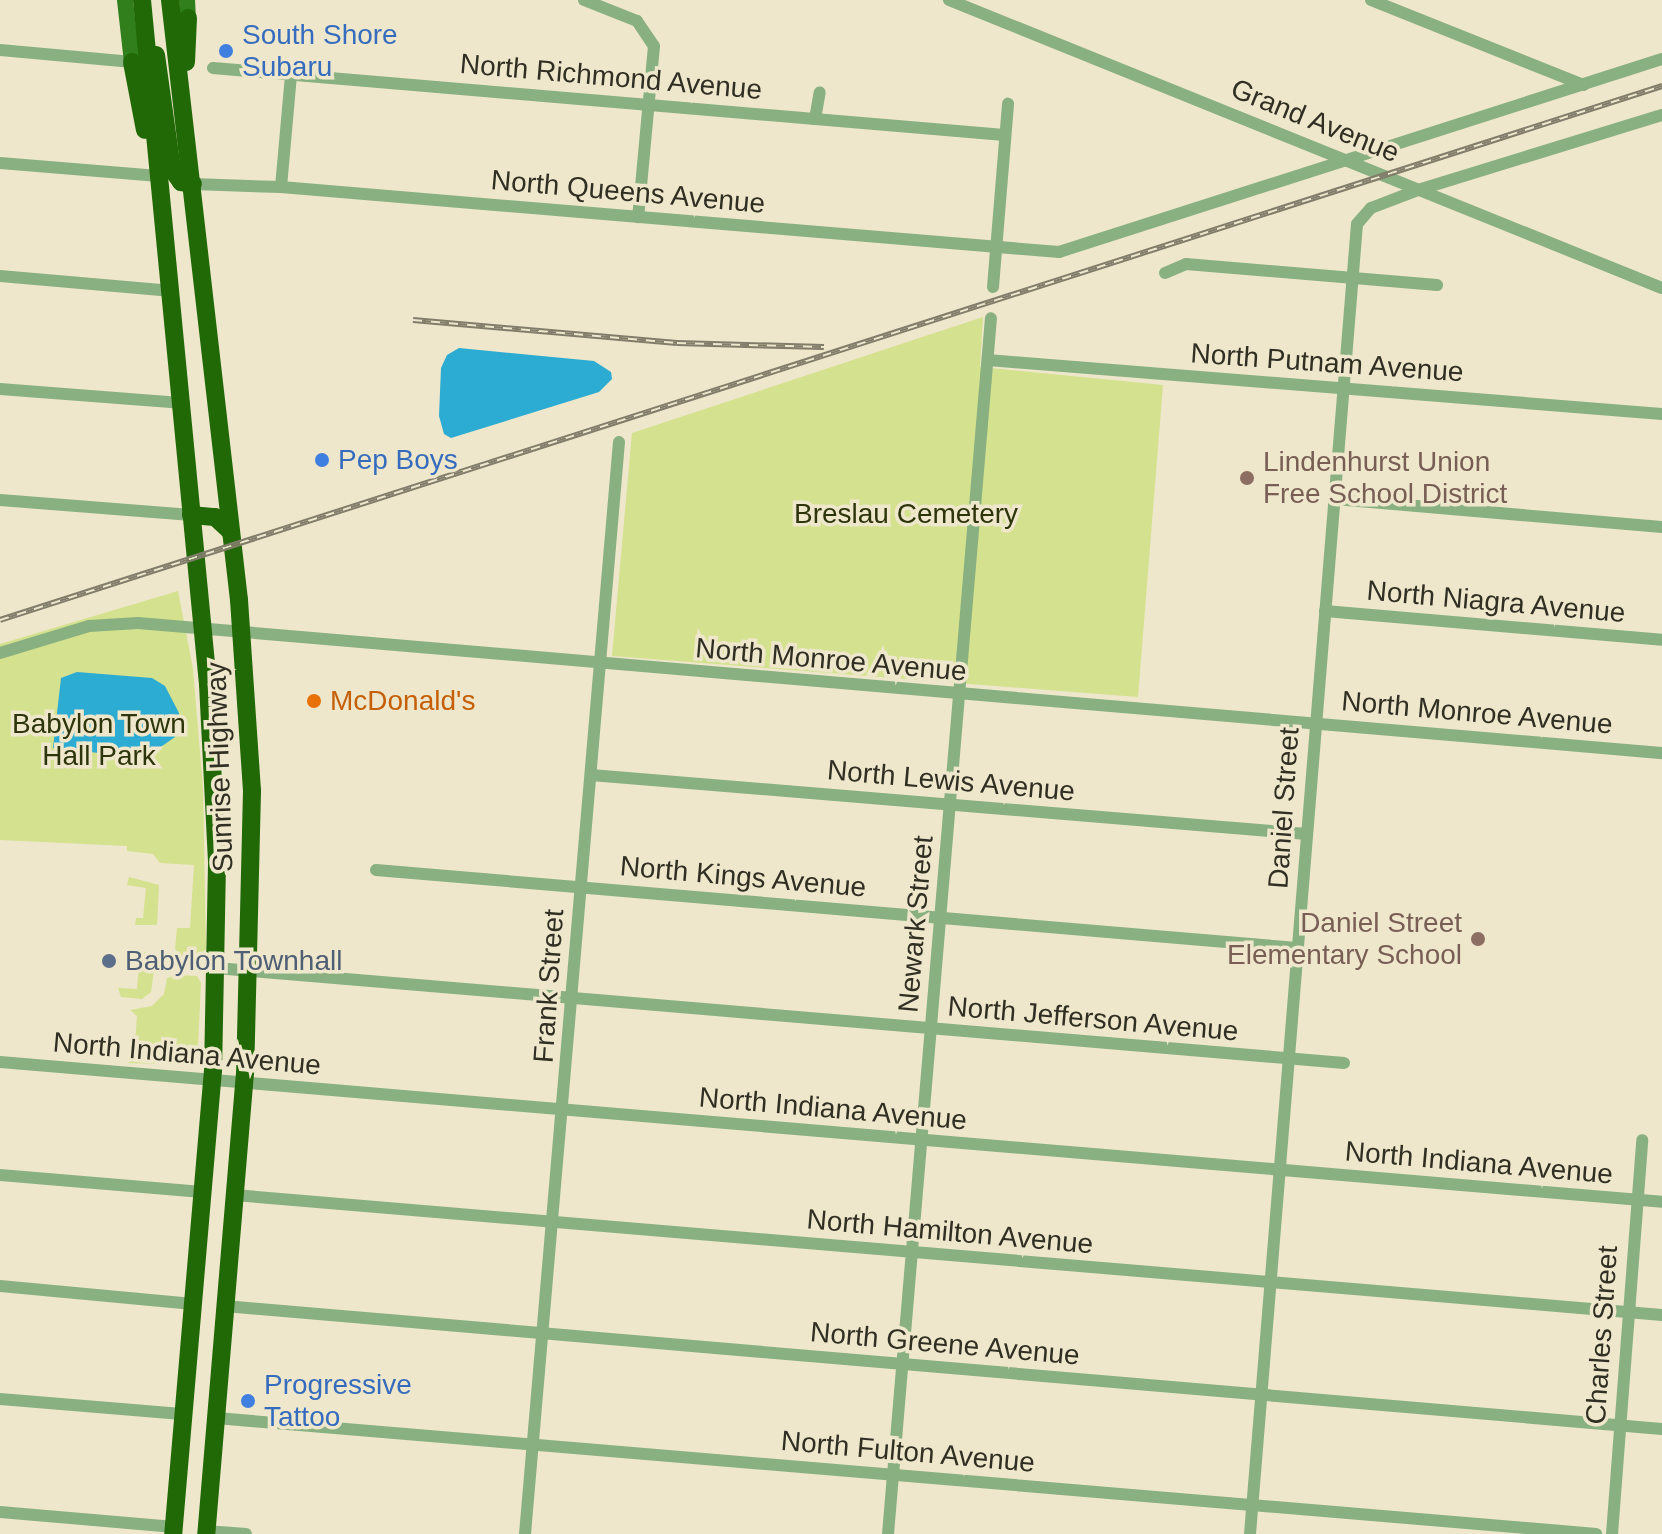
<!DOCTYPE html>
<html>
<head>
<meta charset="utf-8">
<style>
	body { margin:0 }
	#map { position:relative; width:1662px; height:1534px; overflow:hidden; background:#eee7cb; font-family:Helvetica,sans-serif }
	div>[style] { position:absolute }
	.green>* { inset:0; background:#d4e18e }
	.water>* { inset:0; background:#2cabd3 }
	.minor>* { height:12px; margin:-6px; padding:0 6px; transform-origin:6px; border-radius:6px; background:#89b080 }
	.major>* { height:16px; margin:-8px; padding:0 8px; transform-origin:8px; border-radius:8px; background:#317f1c }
	.highway>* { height:18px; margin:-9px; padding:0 9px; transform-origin:9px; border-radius:9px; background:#206906 }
	.rail>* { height:6px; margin-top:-3px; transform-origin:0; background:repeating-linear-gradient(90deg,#eee7cb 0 9px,#827d6b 0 18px); box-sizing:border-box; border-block:2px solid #827d6b }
	.dots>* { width:22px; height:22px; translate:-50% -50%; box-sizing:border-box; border:4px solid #eee7cb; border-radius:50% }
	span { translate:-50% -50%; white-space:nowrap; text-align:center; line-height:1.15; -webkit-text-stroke:7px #eee7cb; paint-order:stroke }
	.shop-label { font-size:28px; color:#366cbe }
	.left { translate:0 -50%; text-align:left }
	.street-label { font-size:28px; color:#312f24 }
	.education-label { font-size:28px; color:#785e54 }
	.right { translate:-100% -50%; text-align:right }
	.park-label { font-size:28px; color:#2e340b }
	.food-label { font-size:28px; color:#c56008 }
	.service-label { font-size:28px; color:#4e5e75 }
</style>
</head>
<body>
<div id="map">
	<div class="green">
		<div style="clip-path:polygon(983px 317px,980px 367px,1163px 385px,1138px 697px,612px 656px,632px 433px)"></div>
		<div style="clip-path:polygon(178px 591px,193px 669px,203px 788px,206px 949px,196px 959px,182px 957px,175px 949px,177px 928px,190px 928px,194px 865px,160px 863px,153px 854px,127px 851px,127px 846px,0 840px,0 644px)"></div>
		<div style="clip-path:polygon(129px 877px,159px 885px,157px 925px,135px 925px,136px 918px,143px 918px,146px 888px,127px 885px)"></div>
		<div style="clip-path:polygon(140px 951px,156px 956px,151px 992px,142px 999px,121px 997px,118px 988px,137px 989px)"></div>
		<div style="clip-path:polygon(177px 975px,197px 976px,201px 983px,197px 1065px,128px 1063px,134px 1057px,137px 1016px,130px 1010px,152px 1006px,164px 994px,167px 978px)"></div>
	</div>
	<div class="water">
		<div style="clip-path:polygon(459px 348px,594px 361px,611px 372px,612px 379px,599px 392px,451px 438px,444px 434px,439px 416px,441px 368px,447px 355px)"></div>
		<div style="clip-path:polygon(77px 672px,152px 678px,165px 686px,179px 713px,175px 737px,145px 758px,53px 748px,61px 678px)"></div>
	</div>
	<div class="minor">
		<div style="left:584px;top:0;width:57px;rotate:21.6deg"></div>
		<div style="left:637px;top:21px;width:30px;rotate:56deg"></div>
		<div style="left:654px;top:46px;width:172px;rotate:95.3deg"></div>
		<div style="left:949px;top:0;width:769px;rotate:22deg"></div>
		<div style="left:1371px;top:0;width:229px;rotate:21.8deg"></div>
		<div style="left:0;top:50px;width:133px;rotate:5.2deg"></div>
		<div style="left:213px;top:68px;width:794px;rotate:4.84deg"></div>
		<div style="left:815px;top:119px;width:27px;rotate:-80deg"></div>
		<div style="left:0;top:163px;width:159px;rotate:4.7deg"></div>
		<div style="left:193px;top:184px;width:88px;rotate:2deg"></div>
		<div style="left:281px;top:187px;width:781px;rotate:4.78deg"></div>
		<div style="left:1059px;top:252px;width:633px;rotate:-17.75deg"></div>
		<div style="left:281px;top:187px;width:113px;rotate:-84.9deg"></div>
		<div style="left:1165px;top:273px;width:23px;rotate:-23deg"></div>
		<div style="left:1186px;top:264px;width:252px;rotate:4.8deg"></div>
		<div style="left:0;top:276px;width:173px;rotate:5deg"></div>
		<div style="left:993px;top:287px;width:184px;rotate:-85.3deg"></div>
		<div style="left:988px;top:360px;width:676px;rotate:4.58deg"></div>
		<div style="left:0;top:389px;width:181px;rotate:4.4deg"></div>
		<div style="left:1335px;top:499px;width:328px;rotate:4.9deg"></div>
		<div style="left:0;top:500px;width:192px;rotate:4.5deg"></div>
		<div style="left:1325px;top:611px;width:338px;rotate:4.9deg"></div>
		<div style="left:0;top:653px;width:93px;rotate:-16.9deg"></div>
		<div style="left:89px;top:626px;width:49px;rotate:-3.5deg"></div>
		<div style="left:138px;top:623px;width:1530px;rotate:4.88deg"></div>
		<div style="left:591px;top:775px;width:718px;rotate:4.71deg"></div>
		<div style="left:376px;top:870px;width:924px;rotate:4.84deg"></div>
		<div style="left:216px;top:968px;width:1132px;rotate:4.81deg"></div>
		<div style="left:0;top:1062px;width:1668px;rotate:4.81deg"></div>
		<div style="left:0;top:1175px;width:203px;rotate:4.8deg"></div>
		<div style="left:234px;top:1195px;width:1433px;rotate:4.8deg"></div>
		<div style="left:0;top:1286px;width:194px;rotate:5.3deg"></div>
		<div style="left:225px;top:1306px;width:1442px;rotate:4.89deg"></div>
		<div style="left:0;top:1399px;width:185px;rotate:4.7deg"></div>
		<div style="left:216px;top:1418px;width:1385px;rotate:4.8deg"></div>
		<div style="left:0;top:1512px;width:175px;rotate:4.9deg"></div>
		<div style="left:206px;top:1531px;width:40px;rotate:4.3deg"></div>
		<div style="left:525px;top:1534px;width:1096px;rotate:-85.08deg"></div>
		<div style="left:888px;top:1534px;width:1220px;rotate:-85.16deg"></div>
		<div style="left:1250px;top:1534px;width:1314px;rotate:-85.33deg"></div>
		<div style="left:1357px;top:224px;width:21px;rotate:-49deg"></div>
		<div style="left:1371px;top:208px;width:50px;rotate:-21deg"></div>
		<div style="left:1418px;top:190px;width:255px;rotate:-17.1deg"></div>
		<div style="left:1612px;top:1534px;width:395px;rotate:-85.6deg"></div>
	</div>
	<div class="major">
		<div style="left:125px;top:0;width:62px;rotate:83.6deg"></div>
		<div style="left:187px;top:0;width:18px;rotate:87deg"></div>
	</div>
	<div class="highway">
		<div style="left:142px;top:0;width:687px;rotate:84.49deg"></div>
		<div style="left:208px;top:684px;width:180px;rotate:87.1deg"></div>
		<div style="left:217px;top:864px;width:206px;rotate:91.1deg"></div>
		<div style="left:213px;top:1070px;width:466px;rotate:94.9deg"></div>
		<div style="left:170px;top:0;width:604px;rotate:83.44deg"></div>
		<div style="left:239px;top:600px;width:191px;rotate:86.1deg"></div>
		<div style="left:252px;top:791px;width:282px;rotate:91.4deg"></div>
		<div style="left:245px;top:1073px;width:463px;rotate:94.8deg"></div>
		<div style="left:156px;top:55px;width:115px;rotate:82deg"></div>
		<div style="left:172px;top:169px;width:16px;rotate:55deg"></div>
		<div style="left:181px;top:182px;width:12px;rotate:9deg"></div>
		<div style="left:132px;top:62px;width:69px;rotate:79.2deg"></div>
		<div style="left:186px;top:62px;width:44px;rotate:-87.4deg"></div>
		<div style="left:191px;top:515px;width:24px;rotate:5deg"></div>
		<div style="left:215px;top:517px;width:22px;rotate:43deg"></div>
	</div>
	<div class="rail">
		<div style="left:413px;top:320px;width:265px;rotate:5deg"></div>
		<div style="left:677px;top:343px;width:147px;rotate:1.6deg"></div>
		<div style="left:0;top:620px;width:1746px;rotate:-17.81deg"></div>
	</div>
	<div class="dots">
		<div style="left:226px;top:51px;background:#3f7fe0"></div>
		<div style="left:322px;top:460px;background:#3f7fe0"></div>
		<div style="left:1247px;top:478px;background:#8d6e63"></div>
		<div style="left:314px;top:701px;background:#e8710a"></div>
		<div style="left:1478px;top:939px;background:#8d6e63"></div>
		<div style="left:109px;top:961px;background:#5c6f8a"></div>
		<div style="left:248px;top:1401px;background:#3f7fe0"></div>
	</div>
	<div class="shop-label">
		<span class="left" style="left:242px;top:51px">South Shore<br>Subaru</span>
		<span class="left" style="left:338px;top:460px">Pep Boys</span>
		<span class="left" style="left:264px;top:1401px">Progressive<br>Tattoo</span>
	</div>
	<div class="street-label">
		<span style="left:611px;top:77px;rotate:5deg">North Richmond Avenue</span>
		<span style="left:1315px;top:121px;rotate:22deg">Grand Avenue</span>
		<span style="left:628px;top:192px;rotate:5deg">North Queens Avenue</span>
		<span style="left:1327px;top:363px;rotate:4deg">North Putnam Avenue</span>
		<span style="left:1496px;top:602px;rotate:5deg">North Niagra Avenue</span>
		<span style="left:831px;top:660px;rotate:5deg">North Monroe Avenue</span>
		<span style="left:1477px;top:713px;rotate:5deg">North Monroe Avenue</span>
		<span style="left:220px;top:767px;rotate:-92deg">Sunrise Highway</span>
		<span style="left:951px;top:781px;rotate:5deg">North Lewis Avenue</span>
		<span style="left:1284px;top:808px;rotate:-86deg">Daniel Street</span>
		<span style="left:743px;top:877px;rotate:5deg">North Kings Avenue</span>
		<span style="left:916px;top:924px;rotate:-85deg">Newark Street</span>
		<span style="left:549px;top:986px;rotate:-86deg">Frank Street</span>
		<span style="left:1093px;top:1019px;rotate:5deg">North Jefferson Avenue</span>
		<span style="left:187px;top:1054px;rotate:5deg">North Indiana Avenue</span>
		<span style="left:833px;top:1109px;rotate:5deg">North Indiana Avenue</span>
		<span style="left:1479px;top:1163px;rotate:5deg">North Indiana Avenue</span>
		<span style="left:950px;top:1232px;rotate:5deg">North Hamilton Avenue</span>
		<span style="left:1602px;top:1335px;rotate:-86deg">Charles Street</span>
		<span style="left:945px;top:1344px;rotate:5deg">North Greene Avenue</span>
		<span style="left:908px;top:1452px;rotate:5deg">North Fulton Avenue</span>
	</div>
	<div class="education-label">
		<span class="left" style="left:1263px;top:478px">Lindenhurst Union<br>Free School District</span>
		<span class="right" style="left:1462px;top:939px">Daniel Street<br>Elementary School</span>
	</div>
	<div class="park-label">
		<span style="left:906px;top:514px">Breslau Cemetery</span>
		<span style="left:99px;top:740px">Babylon Town<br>Hall Park</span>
	</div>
	<div class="food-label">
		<span class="left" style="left:330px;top:701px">McDonald's</span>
	</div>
	<div class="service-label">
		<span class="left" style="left:125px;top:961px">Babylon Townhall</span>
	</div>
</div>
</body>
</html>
